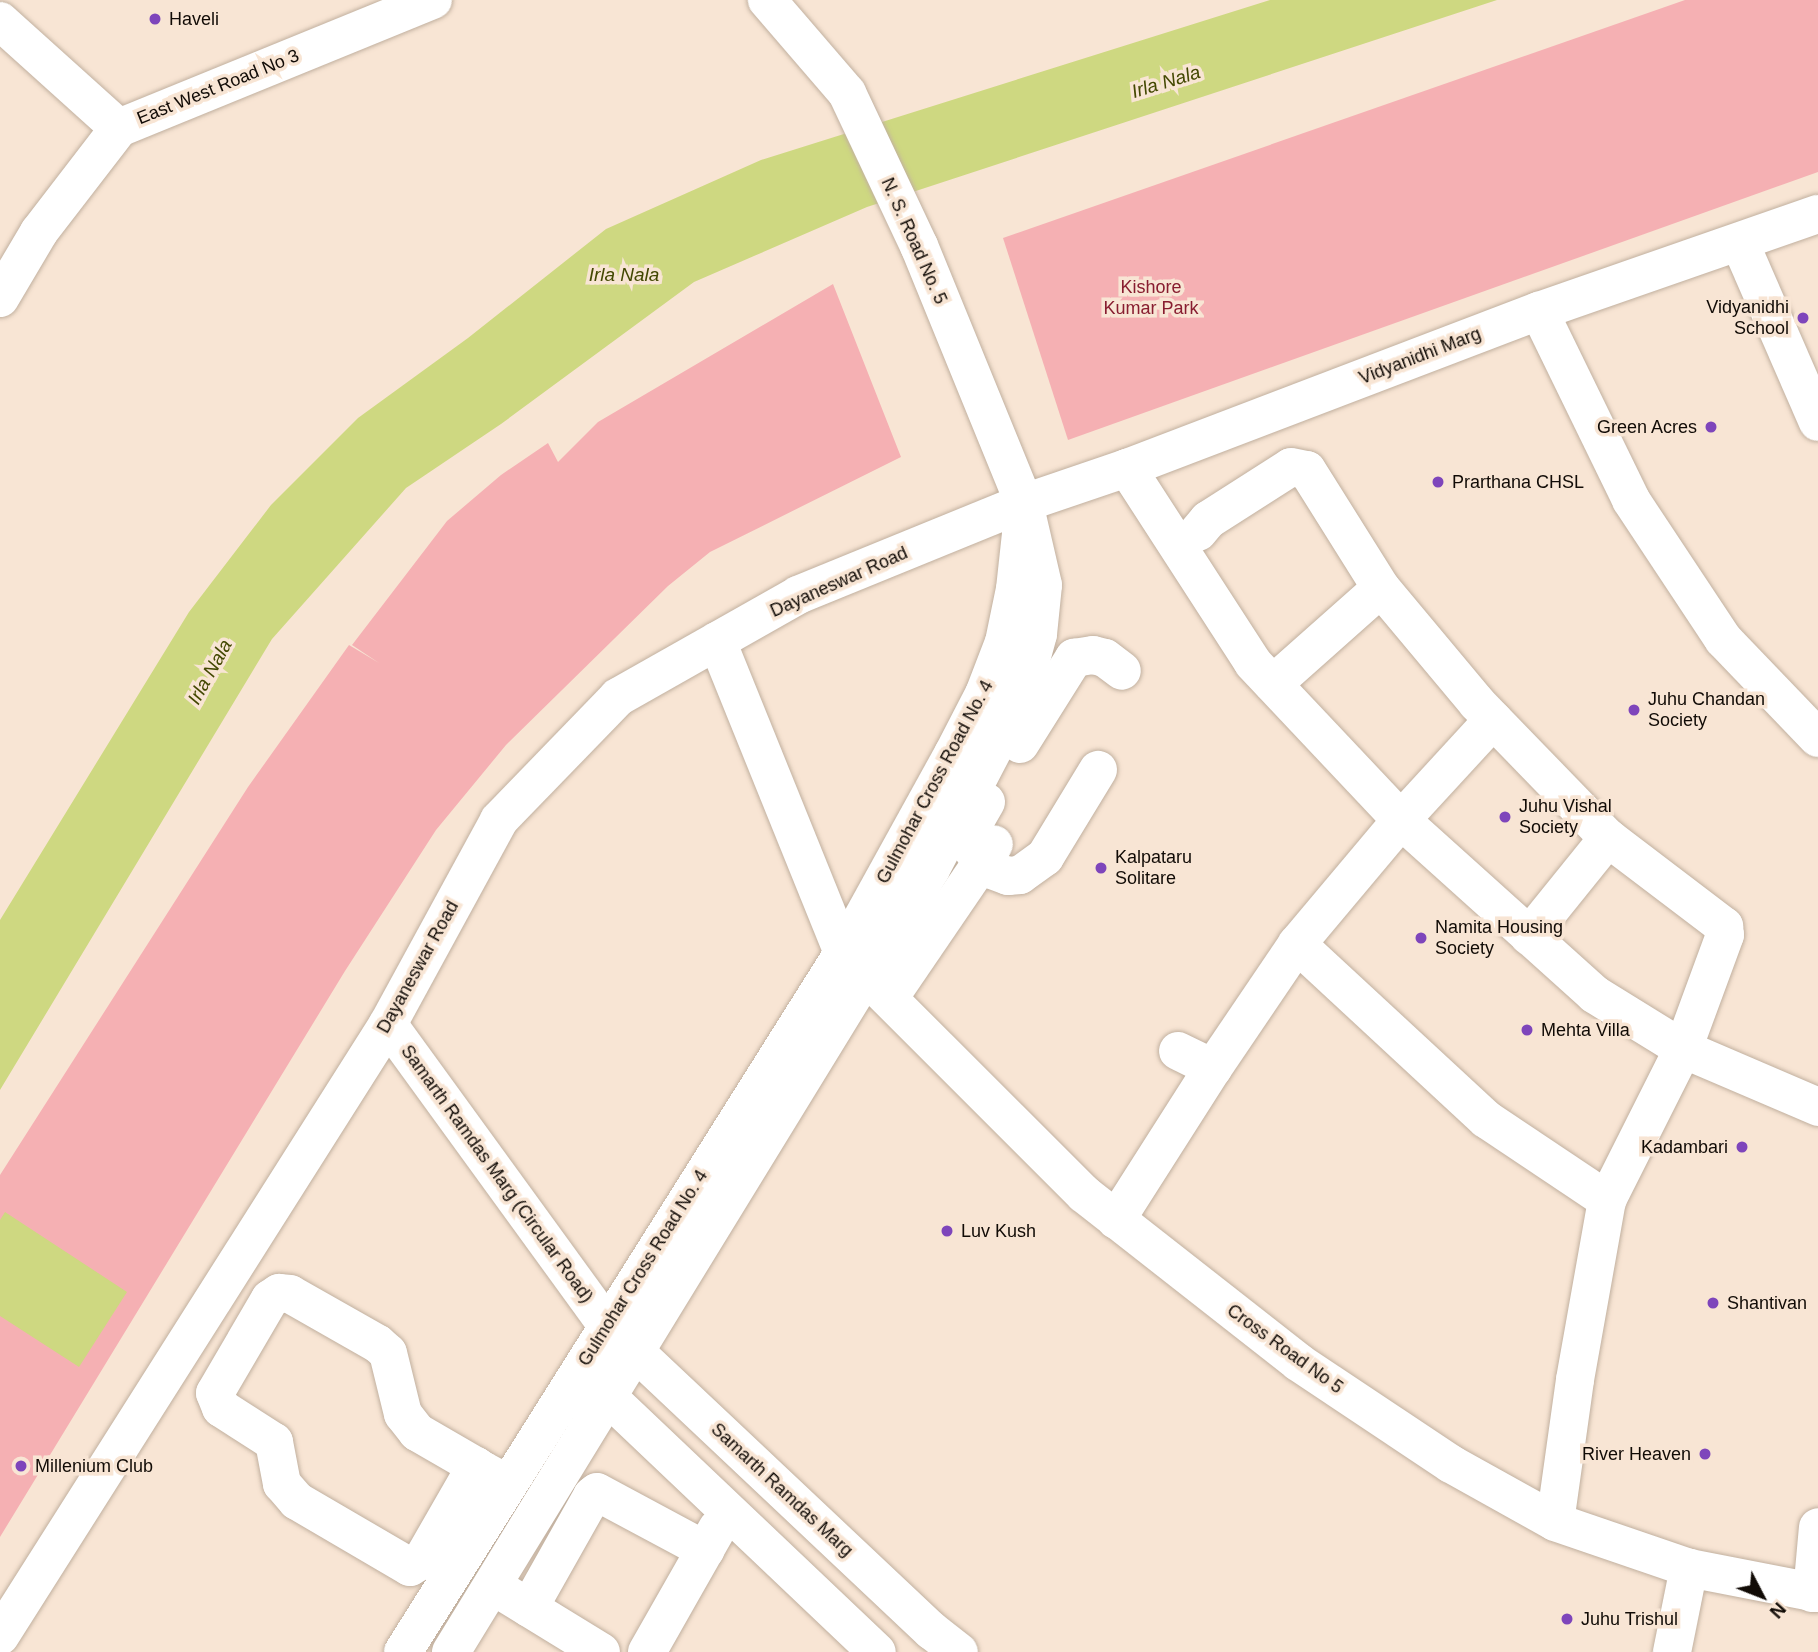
<!DOCTYPE html>
<html>
<head>
<meta charset="utf-8">
<style>
	body { margin:0 }
	#map { position:relative; width:1818px; height:1652px; overflow:hidden; background:#f8e5d4; font-family:Helvetica,sans-serif }
	div>[style] { position:absolute }
	.green>* { inset:0; background:#f5b0b3 }
	.water>* { inset:0; background:#ced881 }
	.roads { filter:drop-shadow(0 0 2px #c1b09f) drop-shadow(0 0 2px #c1b09f) }
	.minor>* { height:38px; margin:-19px; padding:0 19px; transform-origin:19px; border-radius:19px; background:#fff }
	.dots>* { width:19px; height:19px; translate:-50% -50%; box-sizing:border-box; border:4px solid #f8e5d4; border-radius:50% }
	span { translate:-50% -50%; white-space:nowrap; text-align:center; line-height:1.15; -webkit-text-stroke:7px #f8e5d4; paint-order:stroke }
	.poi-label { font-size:18px; color:#110b06 }
	.left { translate:0 -50%; text-align:left }
	.right { translate:-100% -50%; text-align:right }
	.street-label { font-size:18px; color:#110b06 }
	.park-label { font-size:18px; color:#881d30 }
	.water-label { font-size:19px; color:#434802; font-style:italic }
	.north { position:absolute; left:1727px; top:1561px; width:70px; height:70px; -webkit-text-stroke:5px #f8e5d4; paint-order:stroke; rotate:132deg; font-size:19px; font-weight:700; line-height:28px; text-align:center; color:#110b06 }
	.north::after { content:''; display:block; margin:auto; width:24px; height:32px; background:#110b06; clip-path:polygon(50% 0,100% 100%,50% 72%,0 100%) }
</style>
</head>
<body>
<div id="map">
	<div class="green">
		<div style="clip-path:polygon(1685px 0,1818px 0,1818px 172px,1068px 440px,1003px 238px)"></div>
		<div style="clip-path:polygon(833px 284px,901px 457px,710px 552px,668px 586px,506px 745px,436px 830px,345px 971px,0 1537px,0 1175px,248px 787px,349px 645px,379px 663px,352px 645px,447px 521px,501px 475px,548px 443px,558px 462px,598px 422px)"></div>
	</div>
	<div class="water">
		<div style="clip-path:polygon(1270px 0,1497px 0,867px 207px,694px 282px,501px 424px,406px 488px,272px 639px,0 1090px,0 920px,189px 612px,271px 505px,358px 418px,468px 338px,606px 229px,761px 160px)"></div>
		<div style="clip-path:polygon(5px 1212px,127px 1292px,79px 1367px,0 1316px,0 1220px)"></div>
	</div>
	<div class="roads">
		<div class="minor">
			<div style="left:0;top:21px;width:160px;rotate:42deg"></div>
			<div style="left:1740px;top:243px;width:195px;rotate:66.5deg"></div>
			<div style="left:0;top:298px;width:77px;rotate:-59.4deg"></div>
			<div style="left:39px;top:232px;width:131px;rotate:-52.4deg"></div>
			<div style="left:119px;top:128px;width:339px;rotate:-22.2deg"></div>
			<div style="left:1539px;top:311px;width:210px;rotate:64deg"></div>
			<div style="left:1631px;top:500px;width:167px;rotate:56.5deg"></div>
			<div style="left:1723px;top:639px;width:137px;rotate:46.2deg"></div>
			<div style="left:1127px;top:468px;width:232px;rotate:57.1deg"></div>
			<div style="left:1253px;top:663px;width:216px;rotate:46.7deg"></div>
			<div style="left:1401px;top:820px;width:260px;rotate:42deg"></div>
			<div style="left:1594px;top:994px;width:105px;rotate:31.7deg"></div>
			<div style="left:1683px;top:1049px;width:147px;rotate:23.2deg"></div>
			<div style="left:1198px;top:532px;width:16px;rotate:-50deg"></div>
			<div style="left:1208px;top:520px;width:98px;rotate:-32.6deg"></div>
			<div style="left:1291px;top:467px;width:16px;rotate:11deg"></div>
			<div style="left:1307px;top:470px;width:139px;rotate:57.9deg"></div>
			<div style="left:1381px;top:588px;width:150px;rotate:50.1deg"></div>
			<div style="left:1477px;top:703px;width:188px;rotate:45.9deg"></div>
			<div style="left:1608px;top:838px;width:146px;rotate:37.2deg"></div>
			<div style="left:1724px;top:926px;width:9px;rotate:84deg"></div>
			<div style="left:1725px;top:935px;width:121px;rotate:110.2deg"></div>
			<div style="left:1683px;top:1049px;width:169px;rotate:116.7deg"></div>
			<div style="left:1607px;top:1200px;width:183px;rotate:100.1deg"></div>
			<div style="left:1575px;top:1380px;width:143px;rotate:98deg"></div>
			<div style="left:717px;top:641px;width:336px;rotate:68deg"></div>
			<div style="left:843px;top:953px;width:341px;rotate:45deg"></div>
			<div style="left:1084px;top:1194px;width:272px;rotate:38.1deg"></div>
			<div style="left:1298px;top:1362px;width:184px;rotate:33.7deg"></div>
			<div style="left:1451px;top:1464px;width:119px;rotate:29.1deg"></div>
			<div style="left:1555px;top:1522px;width:142px;rotate:18.9deg"></div>
			<div style="left:1689px;top:1568px;width:131px;rotate:11deg"></div>
			<div style="left:1273px;top:684px;width:144px;rotate:-41.6deg"></div>
			<div style="left:1020px;top:744px;width:102px;rotate:-57.9deg"></div>
			<div style="left:1074px;top:658px;width:19px;rotate:-9deg"></div>
			<div style="left:1093px;top:655px;width:12px;rotate:14deg"></div>
			<div style="left:1105px;top:658px;width:21px;rotate:37deg"></div>
			<div style="left:986px;top:802px;width:30px;rotate:120deg"></div>
			<div style="left:971px;top:828px;width:11px;rotate:105deg"></div>
			<div style="left:968px;top:839px;width:11px;rotate:68deg"></div>
			<div style="left:972px;top:849px;width:29px;rotate:46deg"></div>
			<div style="left:992px;top:870px;width:17px;rotate:21deg"></div>
			<div style="left:1008px;top:876px;width:12px;rotate:-5deg"></div>
			<div style="left:1020px;top:875px;width:31px;rotate:-36deg"></div>
			<div style="left:1045px;top:857px;width:102px;rotate:-58.7deg"></div>
			<div style="left:1529px;top:936px;width:126px;rotate:-51.1deg"></div>
			<div style="left:1297px;top:944px;width:258px;rotate:42.8deg"></div>
			<div style="left:1486px;top:1119px;width:146px;rotate:33.8deg"></div>
			<div style="left:889px;top:998px;width:186px;rotate:-55.7deg"></div>
			<div style="left:388px;top:1024px;width:372px;rotate:54deg"></div>
			<div style="left:607px;top:1325px;width:446px;rotate:43.3deg"></div>
			<div style="left:932px;top:1631px;width:34px;rotate:38deg"></div>
			<div style="left:1178px;top:1051px;width:39px;rotate:26deg"></div>
			<div style="left:1116px;top:1220px;width:180px;rotate:-57.5deg"></div>
			<div style="left:1213px;top:1068px;width:150px;rotate:-55.9deg"></div>
			<div style="left:1297px;top:944px;width:162px;rotate:-50deg"></div>
			<div style="left:1401px;top:820px;width:136px;rotate:-47.4deg"></div>
			<div style="left:588px;top:1378px;width:398px;rotate:43.5deg"></div>
			<div style="left:476px;top:1466px;width:108px;rotate:119.9deg"></div>
			<div style="left:422px;top:1560px;width:14px;rotate:150deg"></div>
			<div style="left:410px;top:1567px;width:131px;rotate:-149.7deg"></div>
			<div style="left:297px;top:1501px;width:23px;rotate:-131deg"></div>
			<div style="left:282px;top:1484px;width:43px;rotate:-100.8deg"></div>
			<div style="left:274px;top:1442px;width:63px;rotate:-147.3deg"></div>
			<div style="left:221px;top:1408px;width:16px;rotate:-112deg"></div>
			<div style="left:215px;top:1393px;width:109px;rotate:-59.7deg"></div>
			<div style="left:270px;top:1299px;width:11px;rotate:-34deg"></div>
			<div style="left:279px;top:1293px;width:11px;rotate:5deg"></div>
			<div style="left:290px;top:1294px;width:101px;rotate:29.6deg"></div>
			<div style="left:378px;top:1344px;width:13px;rotate:42deg"></div>
			<div style="left:388px;top:1353px;width:63px;rotate:76.2deg"></div>
			<div style="left:403px;top:1414px;width:23px;rotate:52deg"></div>
			<div style="left:417px;top:1432px;width:68px;rotate:30deg"></div>
			<div style="left:476px;top:1466px;width:9px;rotate:32deg"></div>
			<div style="left:484px;top:1471px;width:27px;rotate:28deg"></div>
			<div style="left:1812px;top:1593px;width:66px;rotate:-84.8deg"></div>
			<div style="left:508px;top:1595px;width:109px;rotate:31.5deg"></div>
			<div style="left:529px;top:1608px;width:129px;rotate:-60.6deg"></div>
			<div style="left:592px;top:1496px;width:6px;rotate:-39deg"></div>
			<div style="left:597px;top:1492px;width:123px;rotate:28.2deg"></div>
			<div style="left:0;top:1636px;width:725px;rotate:-57.63deg"></div>
			<div style="left:388px;top:1024px;width:232px;rotate:-61.4deg"></div>
			<div style="left:499px;top:820px;width:171px;rotate:-45.9deg"></div>
			<div style="left:618px;top:697px;width:207px;rotate:-29.5deg"></div>
			<div style="left:798px;top:595px;width:244px;rotate:-22.2deg"></div>
			<div style="left:1024px;top:503px;width:109px;rotate:-18.8deg"></div>
			<div style="left:1127px;top:468px;width:441px;rotate:-20.9deg"></div>
			<div style="left:1539px;top:311px;width:295px;rotate:-19.2deg"></div>
			<div style="left:403px;top:1652px;width:826px;rotate:-57.81deg"></div>
			<div style="left:843px;top:953px;width:227px;rotate:-61.1deg"></div>
			<div style="left:953px;top:754px;width:68px;rotate:-62.7deg"></div>
			<div style="left:984px;top:694px;width:56px;rotate:-69deg"></div>
			<div style="left:1004px;top:642px;width:54px;rotate:-78.3deg"></div>
			<div style="left:1015px;top:589px;width:55px;rotate:-83.8deg"></div>
			<div style="left:451px;top:1652px;width:918px;rotate:-58.49deg"></div>
			<div style="left:931px;top:869px;width:167px;rotate:-62.5deg"></div>
			<div style="left:1008px;top:721px;width:43px;rotate:-66.4deg"></div>
			<div style="left:1025px;top:682px;width:50px;rotate:-74.8deg"></div>
			<div style="left:1038px;top:634px;width:49px;rotate:-84.2deg"></div>
			<div style="left:1043px;top:585px;width:84px;rotate:-103deg"></div>
			<div style="left:1024px;top:503px;width:278px;rotate:-112.2deg"></div>
			<div style="left:919px;top:246px;width:169px;rotate:-115.2deg"></div>
			<div style="left:847px;top:93px;width:123px;rotate:-130.7deg"></div>
			<div style="left:647px;top:1652px;width:142px;rotate:-60.4deg"></div>
			<div style="left:1672px;top:1652px;width:86px;rotate:-78.6deg"></div>
		</div>
	</div>
	<div class="dots">
		<div style="left:155px;top:19px;background:#7e45bb"></div>
		<div style="left:1803px;top:318px;background:#7e45bb"></div>
		<div style="left:1711px;top:427px;background:#7e45bb"></div>
		<div style="left:1438px;top:482px;background:#7e45bb"></div>
		<div style="left:1634px;top:710px;background:#7e45bb"></div>
		<div style="left:1505px;top:817px;background:#7e45bb"></div>
		<div style="left:1101px;top:868px;background:#7e45bb"></div>
		<div style="left:1421px;top:938px;background:#7e45bb"></div>
		<div style="left:1527px;top:1030px;background:#7e45bb"></div>
		<div style="left:1742px;top:1147px;background:#7e45bb"></div>
		<div style="left:947px;top:1231px;background:#7e45bb"></div>
		<div style="left:1713px;top:1303px;background:#7e45bb"></div>
		<div style="left:1705px;top:1454px;background:#7e45bb"></div>
		<div style="left:21px;top:1466px;background:#7e45bb"></div>
		<div style="left:1567px;top:1619px;background:#7e45bb"></div>
	</div>
	<div class="poi-label">
		<span class="left" style="left:169px;top:19px">Haveli</span>
		<span class="right" style="left:1789px;top:318px">Vidyanidhi<br>School</span>
		<span class="right" style="left:1697px;top:427px">Green Acres</span>
		<span class="left" style="left:1452px;top:482px">Prarthana CHSL</span>
		<span class="left" style="left:1648px;top:710px">Juhu Chandan<br>Society</span>
		<span class="left" style="left:1519px;top:817px">Juhu Vishal<br>Society</span>
		<span class="left" style="left:1115px;top:868px">Kalpataru<br>Solitare</span>
		<span class="left" style="left:1435px;top:938px">Namita Housing<br>Society</span>
		<span class="left" style="left:1541px;top:1030px">Mehta Villa</span>
		<span class="right" style="left:1728px;top:1147px">Kadambari</span>
		<span class="left" style="left:961px;top:1231px">Luv Kush</span>
		<span class="left" style="left:1727px;top:1303px">Shantivan</span>
		<span class="right" style="left:1691px;top:1454px">River Heaven</span>
		<span class="left" style="left:35px;top:1466px">Millenium Club</span>
		<span class="left" style="left:1581px;top:1619px">Juhu Trishul</span>
	</div>
	<div class="street-label">
		<span style="left:218px;top:87px;rotate:-22deg">East West Road No 3</span>
		<span style="left:914px;top:241px;rotate:66deg">N. S. Road No. 5</span>
		<span style="left:1420px;top:356px;rotate:-21deg">Vidyanidhi Marg</span>
		<span style="left:839px;top:582px;rotate:-24deg">Dayaneswar Road</span>
		<span style="left:935px;top:782px;rotate:-62deg">Gulmohar Cross Road No. 4</span>
		<span style="left:418px;top:967px;rotate:-61deg">Dayaneswar Road</span>
		<span style="left:497px;top:1174px;rotate:54deg">Samarth Ramdas Marg (Circular Road)</span>
		<span style="left:643px;top:1268px;rotate:-58deg">Gulmohar Cross Road No. 4</span>
		<span style="left:1285px;top:1349px;rotate:36deg">Cross Road No 5</span>
		<span style="left:782px;top:1490px;rotate:43deg">Samarth Ramdas Marg</span>
	</div>
	<div class="park-label">
		<span style="left:1151px;top:298px">Kishore<br>Kumar Park</span>
	</div>
	<div class="water-label">
		<span style="left:1166px;top:82px;rotate:-17deg">Irla Nala</span>
		<span style="left:624px;top:275px">Irla Nala</span>
		<span style="left:210px;top:672px;rotate:-61deg">Irla Nala</span>
	</div>
	<div class="north">N</div>
</div>
</body>
</html>
